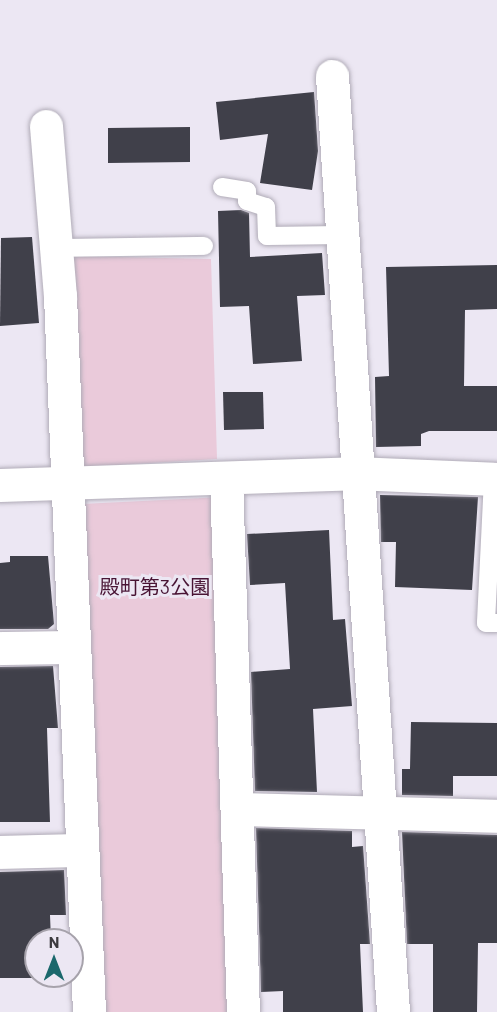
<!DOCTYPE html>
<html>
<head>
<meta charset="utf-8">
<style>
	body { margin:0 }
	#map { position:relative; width:497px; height:1012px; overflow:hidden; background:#ece7f3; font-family:Barlow,"Noto Sans JP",sans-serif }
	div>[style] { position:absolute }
	.green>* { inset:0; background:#eacada }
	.building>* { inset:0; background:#40404a }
	.roads { filter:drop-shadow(0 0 2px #b0abb7) drop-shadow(0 0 2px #b0abb7) }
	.lane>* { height:18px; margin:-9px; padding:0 9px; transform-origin:9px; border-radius:9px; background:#fff }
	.street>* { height:33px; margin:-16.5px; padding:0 16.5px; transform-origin:16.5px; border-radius:16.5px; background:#fff }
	span { translate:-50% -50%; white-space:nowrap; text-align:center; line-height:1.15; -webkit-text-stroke:6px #ece7f3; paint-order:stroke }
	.park-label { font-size:20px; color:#481434 }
	.north { position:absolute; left:24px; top:928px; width:60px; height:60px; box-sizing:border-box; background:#ece7f3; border:2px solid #a6a2ab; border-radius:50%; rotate:0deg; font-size:16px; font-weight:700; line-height:24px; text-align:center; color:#3c3a3f }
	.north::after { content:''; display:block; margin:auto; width:21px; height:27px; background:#1b686c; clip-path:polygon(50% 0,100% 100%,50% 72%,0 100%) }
</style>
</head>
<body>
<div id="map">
	<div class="green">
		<div style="clip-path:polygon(72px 256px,211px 259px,217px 459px,81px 467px)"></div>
		<div style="clip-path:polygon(223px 497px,235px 1012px,102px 1012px,82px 504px)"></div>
	</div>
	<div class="building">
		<div style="clip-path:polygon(314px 92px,318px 151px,312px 190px,260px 183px,268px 134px,220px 140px,216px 102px)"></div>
		<div style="clip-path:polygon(190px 127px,190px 162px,108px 163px,108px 128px)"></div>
		<div style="clip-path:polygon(241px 210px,249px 213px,250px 257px,322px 253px,325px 295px,297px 296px,302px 361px,253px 364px,249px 306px,220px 307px,218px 211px)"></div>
		<div style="clip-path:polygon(32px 237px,39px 323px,0 326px,1px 238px)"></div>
		<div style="clip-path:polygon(497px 265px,497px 309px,465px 310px,464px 386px,497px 386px,497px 431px,429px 431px,421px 434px,421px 446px,376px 447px,375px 377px,389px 376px,386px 267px)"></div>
		<div style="clip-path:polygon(223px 392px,263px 392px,264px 429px,224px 430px)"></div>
		<div style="clip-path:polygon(380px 495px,478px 497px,472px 590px,395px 587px,396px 542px,381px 542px)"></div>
		<div style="clip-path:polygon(329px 530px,333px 620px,345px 619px,352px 706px,313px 709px,317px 792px,255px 791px,251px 672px,290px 669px,285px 583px,250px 585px,247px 534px)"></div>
		<div style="clip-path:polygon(10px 556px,48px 556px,54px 624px,48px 629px,0 629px,0 563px,10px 562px)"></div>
		<div style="clip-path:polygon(53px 666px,58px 728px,47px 728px,50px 822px,0 822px,0 667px)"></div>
		<div style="clip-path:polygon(411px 722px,497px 723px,497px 776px,453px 776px,453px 796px,402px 795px,402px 769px,410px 769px)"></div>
		<div style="clip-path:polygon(256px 828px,352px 831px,352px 847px,363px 846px,370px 944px,360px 944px,363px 1012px,283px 1012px,283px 991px,261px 992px)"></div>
		<div style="clip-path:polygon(402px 832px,497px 835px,497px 943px,478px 943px,477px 1012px,433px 1012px,433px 944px,407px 944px)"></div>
		<div style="clip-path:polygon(64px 870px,66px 915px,50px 915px,51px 940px,36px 940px,38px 978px,0 978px,0 872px)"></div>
	</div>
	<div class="roads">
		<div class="lane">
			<div style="left:222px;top:187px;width:25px;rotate:9deg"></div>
			<div style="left:247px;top:191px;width:10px;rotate:90deg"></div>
			<div style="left:247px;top:201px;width:20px;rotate:18deg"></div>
			<div style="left:266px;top:207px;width:29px;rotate:88deg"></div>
			<div style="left:267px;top:236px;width:74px;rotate:-0.8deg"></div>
			<div style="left:56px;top:248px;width:148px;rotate:-0.8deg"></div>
			<div style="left:493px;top:479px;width:144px;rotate:92.8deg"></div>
			<div style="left:486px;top:623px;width:11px"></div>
		</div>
		<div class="street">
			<div style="left:332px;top:76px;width:938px;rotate:86.27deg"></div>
			<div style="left:46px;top:126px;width:171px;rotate:85.3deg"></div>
			<div style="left:60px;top:296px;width:717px;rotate:87.68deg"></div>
			<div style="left:226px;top:478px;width:534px;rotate:88.18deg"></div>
			<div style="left:0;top:485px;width:354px;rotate:-1.9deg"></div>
			<div style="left:354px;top:473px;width:143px;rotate:2.4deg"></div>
			<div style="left:0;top:648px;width:70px;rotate:-0.8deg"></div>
			<div style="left:238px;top:809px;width:259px;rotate:1.5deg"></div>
			<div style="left:0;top:852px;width:81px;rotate:-1.4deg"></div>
		</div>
	</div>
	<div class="park-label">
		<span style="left:155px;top:586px">殿町第3公園</span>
	</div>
	<div class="north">N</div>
</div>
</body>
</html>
